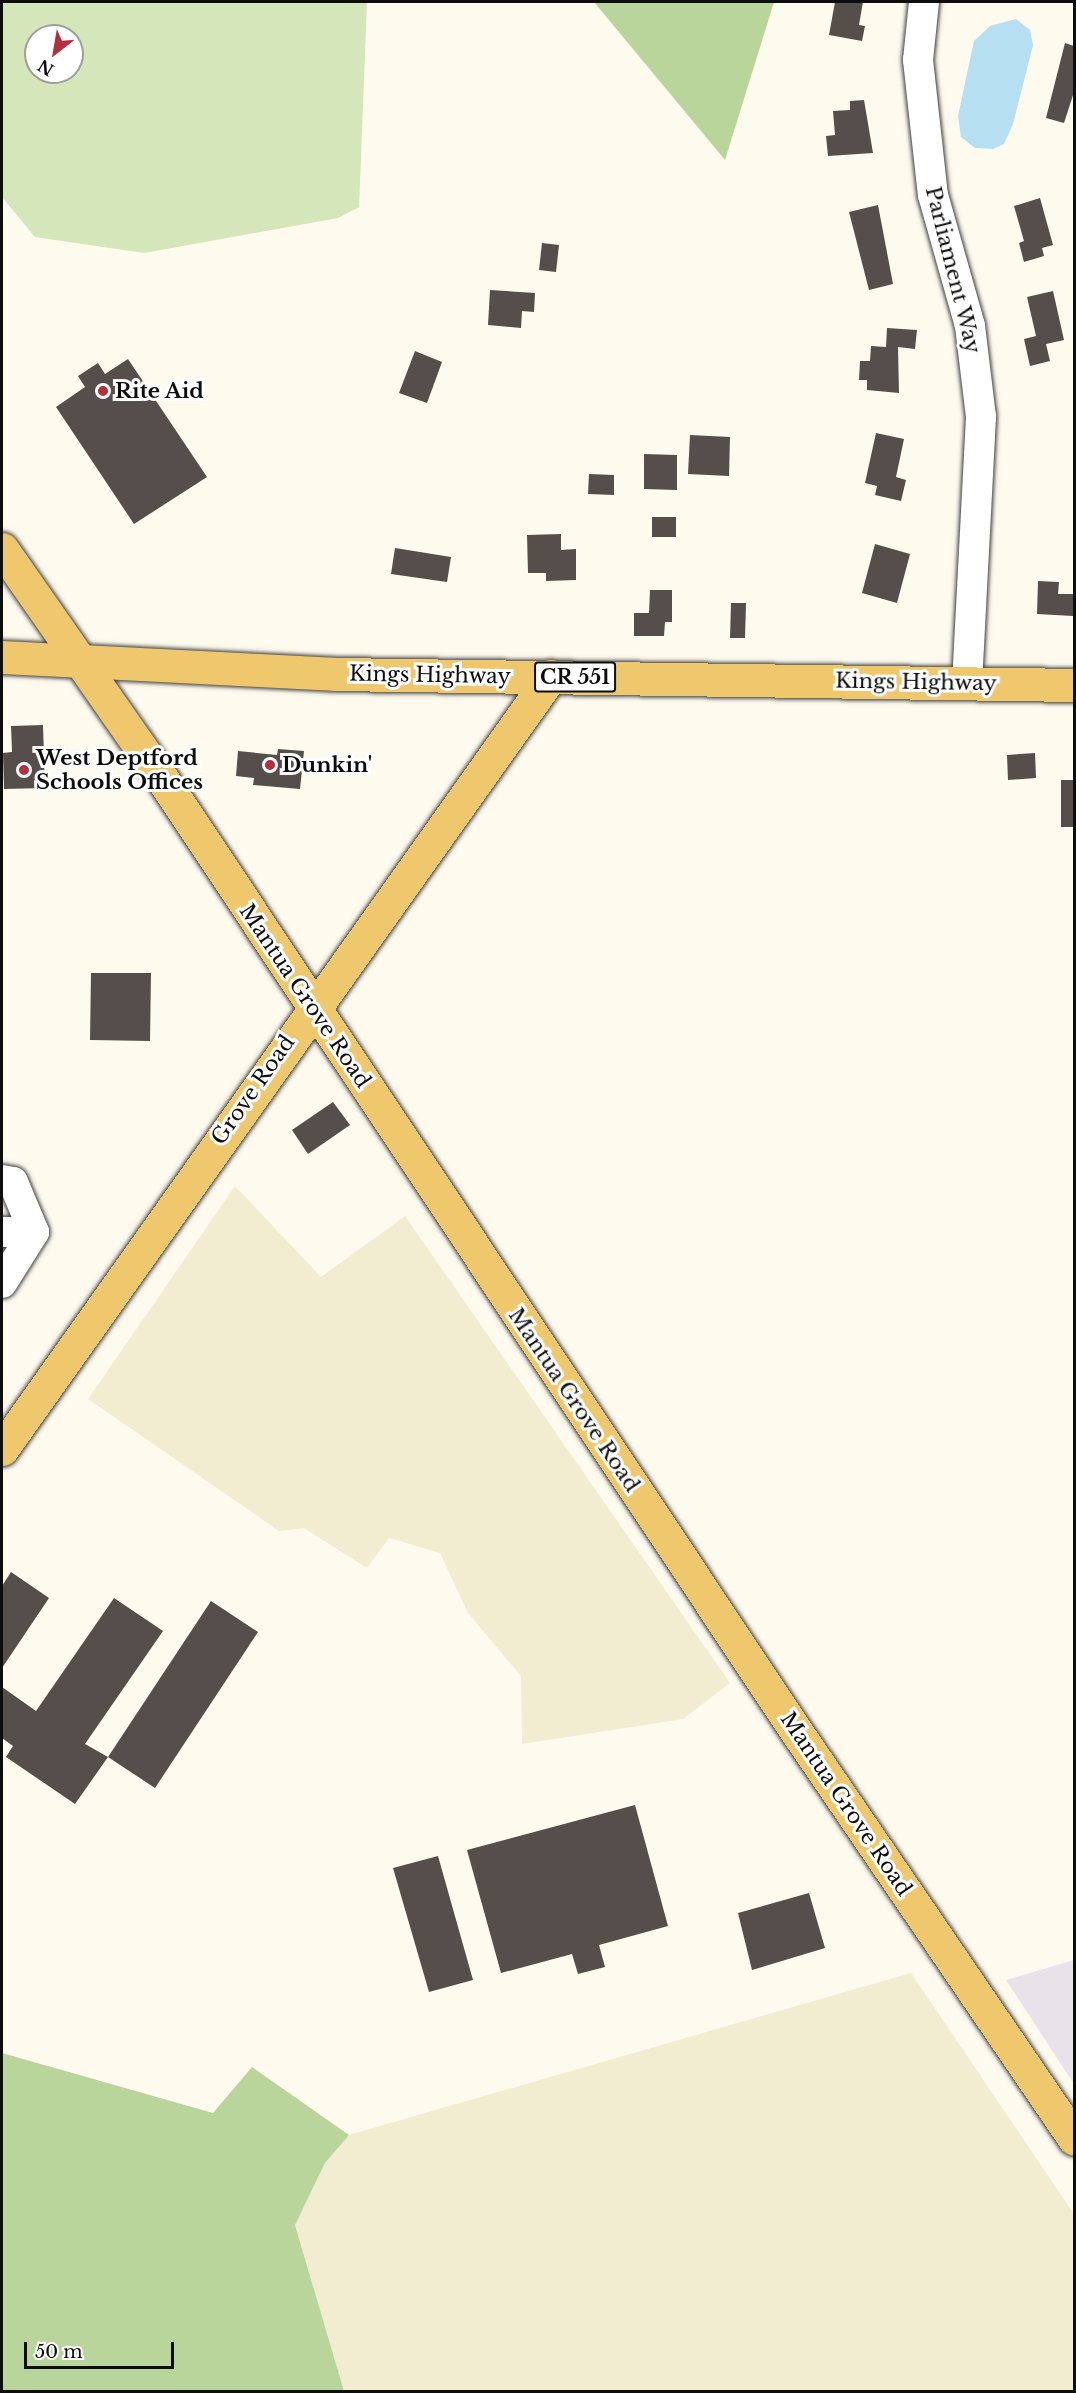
<!DOCTYPE html>
<html>
<head>
<meta charset="utf-8">
<style>
	body { margin:0 }
	#map { position:relative; width:1076px; height:2393px; overflow:hidden; background:#fefaee; font-family:"Libre Baskerville",serif }
	div>[style] { position:absolute }
	.industrial>* { inset:0; background:#e9e2eb }
	.farmland>* { inset:0; background:#f2edd0 }
	.green>* { inset:0; background:#d4e6ba }
	.forest>* { inset:0; background:#b9d59b }
	.water>* { inset:0; background:#b6dff2 }
	.building>* { inset:0; background:#554e4a }
	.roads { filter:drop-shadow(0 0 2px #404040) drop-shadow(0 0 2px #404040) }
	.minor>* { height:30px; margin:-15px; padding:0 15px; transform-origin:15px; border-radius:15px; background:#fff }
	.major>* { height:33px; margin:-16.5px; padding:0 16.5px; transform-origin:16.5px; border-radius:16.5px; background:#efc76d }
	.dots>* { width:16px; height:16px; translate:-50% -50%; box-sizing:border-box; border:3px solid #fff; border-radius:50% }
	span { translate:-50% -50%; white-space:nowrap; text-align:center; line-height:1.15; -webkit-text-stroke:6px #fff; paint-order:stroke }
	.shield-label span { padding:2px 4px; background:#fff; border:2px solid; border-radius:4px; -webkit-text-stroke-width:0 }
	.shield-label { font-size:20px; color:#0d0d0d; font-weight:700 }
	.street-label { font-size:21px; color:#0d0d0d }
	.poi-label { font-size:21px; color:#0d0d0d; font-weight:700 }
	.left { translate:0 -50%; text-align:left }
	.frame { position:absolute; inset:0; border:3px solid #0d0d0d; pointer-events:none }
	.north { position:absolute; left:24px; top:24px; width:60px; height:60px; box-sizing:border-box; background:#fff; border:2px solid #9e9e9e; border-radius:50%; rotate:211deg; font-size:16px; font-weight:700; line-height:24px; text-align:center; color:#0d0d0d }
	.north::after { content:''; display:block; margin:auto; width:21px; height:27px; background:#b32f3e; clip-path:polygon(50% 0,100% 100%,50% 72%,0 100%) }
	.scale { position:absolute; left:24px; top:2342px; width:150px; height:27px; box-sizing:border-box; border:3px solid #0d0d0d; border-top:0; padding-left:8px; font-size:18px; line-height:21px; white-space:nowrap; color:#0d0d0d; -webkit-text-stroke:4px #fff; paint-order:stroke }
</style>
</head>
<body>
<div id="map">
	<div class="industrial">
		<div style="clip-path:polygon(1074px 1960px,1074px 2084px,1006px 1980px)"></div>
	</div>
	<div class="farmland">
		<div style="clip-path:polygon(235px 1186px,321px 1277px,405px 1216px,730px 1683px,683px 1719px,522px 1744px,521px 1676px,468px 1613px,440px 1553px,389px 1538px,367px 1568px,304px 1528px,279px 1531px,88px 1399px)"></div>
		<div style="clip-path:polygon(911px 1973px,1074px 2214px,1074px 2391px,344px 2391px,295px 2225px,325px 2163px,349px 2135px)"></div>
	</div>
	<div class="green">
		<div style="clip-path:polygon(evenodd,2px 2px,367px 2px,359px 207px,338px 218px,144px 253px,35px 237px,2px 197px,2px 2px,36px 36px,72px 36px,72px 72px,36px 72px,36px 36px)"></div>
	</div>
	<div class="forest">
		<div style="clip-path:polygon(594px 2px,774px 2px,725px 160px)"></div>
		<div style="clip-path:polygon(2px 2053px,213px 2113px,252px 2067px,349px 2135px,325px 2163px,295px 2225px,344px 2391px,2px 2391px)"></div>
	</div>
	<div class="water">
		<div style="clip-path:polygon(1016px 19px,1030px 30px,1033px 45px,1013px 124px,1004px 144px,993px 149px,975px 148px,961px 137px,958px 116px,974px 41px,990px 26px)"></div>
	</div>
	<div class="building">
		<div style="clip-path:polygon(835px 2px,863px 2px,859px 25px,865px 26px,862px 41px,829px 35px)"></div>
		<div style="clip-path:polygon(1065px 43px,1074px 46px,1074px 92px,1064px 123px,1046px 118px)"></div>
		<div style="clip-path:polygon(864px 100px,873px 153px,828px 156px,826px 136px,835px 135px,833px 111px,850px 110px,850px 101px)"></div>
		<div style="clip-path:polygon(1040px 198px,1053px 245px,1042px 248px,1044px 256px,1024px 262px,1019px 243px,1024px 241px,1014px 206px)"></div>
		<div style="clip-path:polygon(878px 205px,893px 284px,869px 290px,849px 212px)"></div>
		<div style="clip-path:polygon(542px 243px,559px 245px,556px 272px,539px 270px)"></div>
		<div style="clip-path:polygon(490px 290px,535px 293px,534px 312px,522px 311px,521px 328px,488px 325px)"></div>
		<div style="clip-path:polygon(1053px 291px,1064px 340px,1046px 344px,1050px 361px,1030px 366px,1024px 339px,1036px 336px,1027px 297px)"></div>
		<div style="clip-path:polygon(887px 328px,917px 330px,915px 349px,898px 347px,899px 393px,867px 390px,867px 380px,859px 380px,860px 361px,870px 361px,871px 346px,886px 347px)"></div>
		<div style="clip-path:polygon(415px 351px,442px 362px,427px 403px,399px 393px)"></div>
		<div style="clip-path:polygon(128px 359px,207px 477px,134px 524px,56px 407px,85px 387px,78px 376px,98px 363px,105px 374px)"></div>
		<div style="clip-path:polygon(876px 433px,904px 439px,896px 477px,906px 480px,901px 501px,875px 495px,877px 486px,865px 483px)"></div>
		<div style="clip-path:polygon(690px 435px,730px 437px,729px 476px,688px 474px)"></div>
		<div style="clip-path:polygon(644px 454px,677px 455px,677px 490px,644px 489px)"></div>
		<div style="clip-path:polygon(589px 474px,614px 475px,614px 495px,588px 494px)"></div>
		<div style="clip-path:polygon(652px 517px,676px 517px,676px 537px,652px 537px)"></div>
		<div style="clip-path:polygon(561px 534px,561px 550px,576px 549px,576px 580px,546px 581px,546px 573px,528px 573px,527px 535px)"></div>
		<div style="clip-path:polygon(875px 544px,910px 554px,897px 603px,862px 593px)"></div>
		<div style="clip-path:polygon(395px 548px,451px 557px,447px 582px,391px 574px)"></div>
		<div style="clip-path:polygon(1038px 581px,1059px 582px,1058px 594px,1074px 594px,1073px 616px,1037px 614px)"></div>
		<div style="clip-path:polygon(650px 590px,672px 590px,672px 622px,665px 622px,664px 636px,634px 636px,634px 613px,649px 613px)"></div>
		<div style="clip-path:polygon(731px 603px,746px 603px,745px 638px,730px 638px)"></div>
		<div style="clip-path:polygon(43px 725px,45px 788px,4px 789px,3px 753px,12px 752px,11px 726px)"></div>
		<div style="clip-path:polygon(278px 749px,304px 751px,300px 789px,253px 785px,254px 778px,236px 776px,238px 751px,277px 755px)"></div>
		<div style="clip-path:polygon(1035px 753px,1036px 778px,1008px 780px,1007px 755px)"></div>
		<div style="clip-path:polygon(1061px 780px,1074px 780px,1074px 827px,1061px 827px)"></div>
		<div style="clip-path:polygon(91px 973px,151px 973px,150px 1041px,90px 1040px)"></div>
		<div style="clip-path:polygon(333px 1102px,350px 1125px,308px 1154px,292px 1130px)"></div>
		<div style="clip-path:polygon(11px 1572px,49px 1598px,2px 1668px,2px 1586px)"></div>
		<div style="clip-path:polygon(114px 1598px,163px 1631px,85px 1744px,108px 1757px,75px 1804px,6px 1757px,13px 1746px,2px 1738px,2px 1687px,36px 1711px)"></div>
		<div style="clip-path:polygon(211px 1601px,258px 1632px,155px 1788px,108px 1757px)"></div>
		<div style="clip-path:polygon(635px 1805px,668px 1926px,599px 1945px,605px 1967px,578px 1974px,572px 1954px,501px 1973px,467px 1850px)"></div>
		<div style="clip-path:polygon(438px 1856px,473px 1980px,429px 1992px,393px 1868px)"></div>
		<div style="clip-path:polygon(809px 1893px,825px 1948px,752px 1970px,738px 1913px)"></div>
	</div>
	<div class="roads">
		<div class="minor">
			<div style="left:924px;top:2px;width:58px;rotate:95.9deg"></div>
			<div style="left:918px;top:60px;width:136px;rotate:83.7deg"></div>
			<div style="left:933px;top:195px;width:136px;rotate:74.2deg"></div>
			<div style="left:970px;top:326px;width:92px;rotate:83.1deg"></div>
			<div style="left:981px;top:417px;width:266px;rotate:93deg"></div>
			<div style="left:2px;top:1180px;width:11px;rotate:10deg"></div>
			<div style="left:13px;top:1182px;width:54px;rotate:67.2deg"></div>
			<div style="left:2px;top:1232px;width:32px"></div>
			<div style="left:2px;top:1283px;width:60px;rotate:-57.9deg"></div>
		</div>
		<div class="major">
			<div style="left:2px;top:549px;width:271px;rotate:55.1deg"></div>
			<div style="left:157px;top:771px;width:1150px;rotate:56.35deg"></div>
			<div style="left:794px;top:1728px;width:497px;rotate:55.7deg"></div>
			<div style="left:2px;top:657px;width:334px;rotate:2.9deg"></div>
			<div style="left:336px;top:674px;width:738px;rotate:0.85deg"></div>
			<div style="left:2px;top:1449px;width:948px;rotate:-54.62deg"></div>
		</div>
	</div>
	<div class="dots">
		<div style="left:103px;top:391px;background:#b32f3e"></div>
		<div style="left:270px;top:765px;background:#b32f3e"></div>
		<div style="left:24px;top:770px;background:#b32f3e"></div>
	</div>
	<div class="shield-label">
		<span style="left:575px;top:677px">CR 551</span>
	</div>
	<div class="street-label">
		<span style="left:953px;top:270px;rotate:76deg">Parliament Way</span>
		<span style="left:430px;top:675px;rotate:1deg">Kings Highway</span>
		<span style="left:916px;top:682px;rotate:1deg">Kings Highway</span>
		<span style="left:305px;top:996px;rotate:56deg">Mantua Grove Road</span>
		<span style="left:253px;top:1090px;rotate:-55deg">Grove Road</span>
		<span style="left:574px;top:1400px;rotate:56deg">Mantua Grove Road</span>
		<span style="left:846px;top:1804px;rotate:56deg">Mantua Grove Road</span>
	</div>
	<div class="poi-label">
		<span class="left" style="left:115px;top:391px">Rite Aid</span>
		<span class="left" style="left:36px;top:770px">West Deptford<br>Schools Offices</span>
		<span class="left" style="left:282px;top:765px">Dunkin'</span>
	</div>
	<div class="frame"></div>
	<div class="north">N</div>
	<div class="scale">50 m</div>
</div>
</body>
</html>
